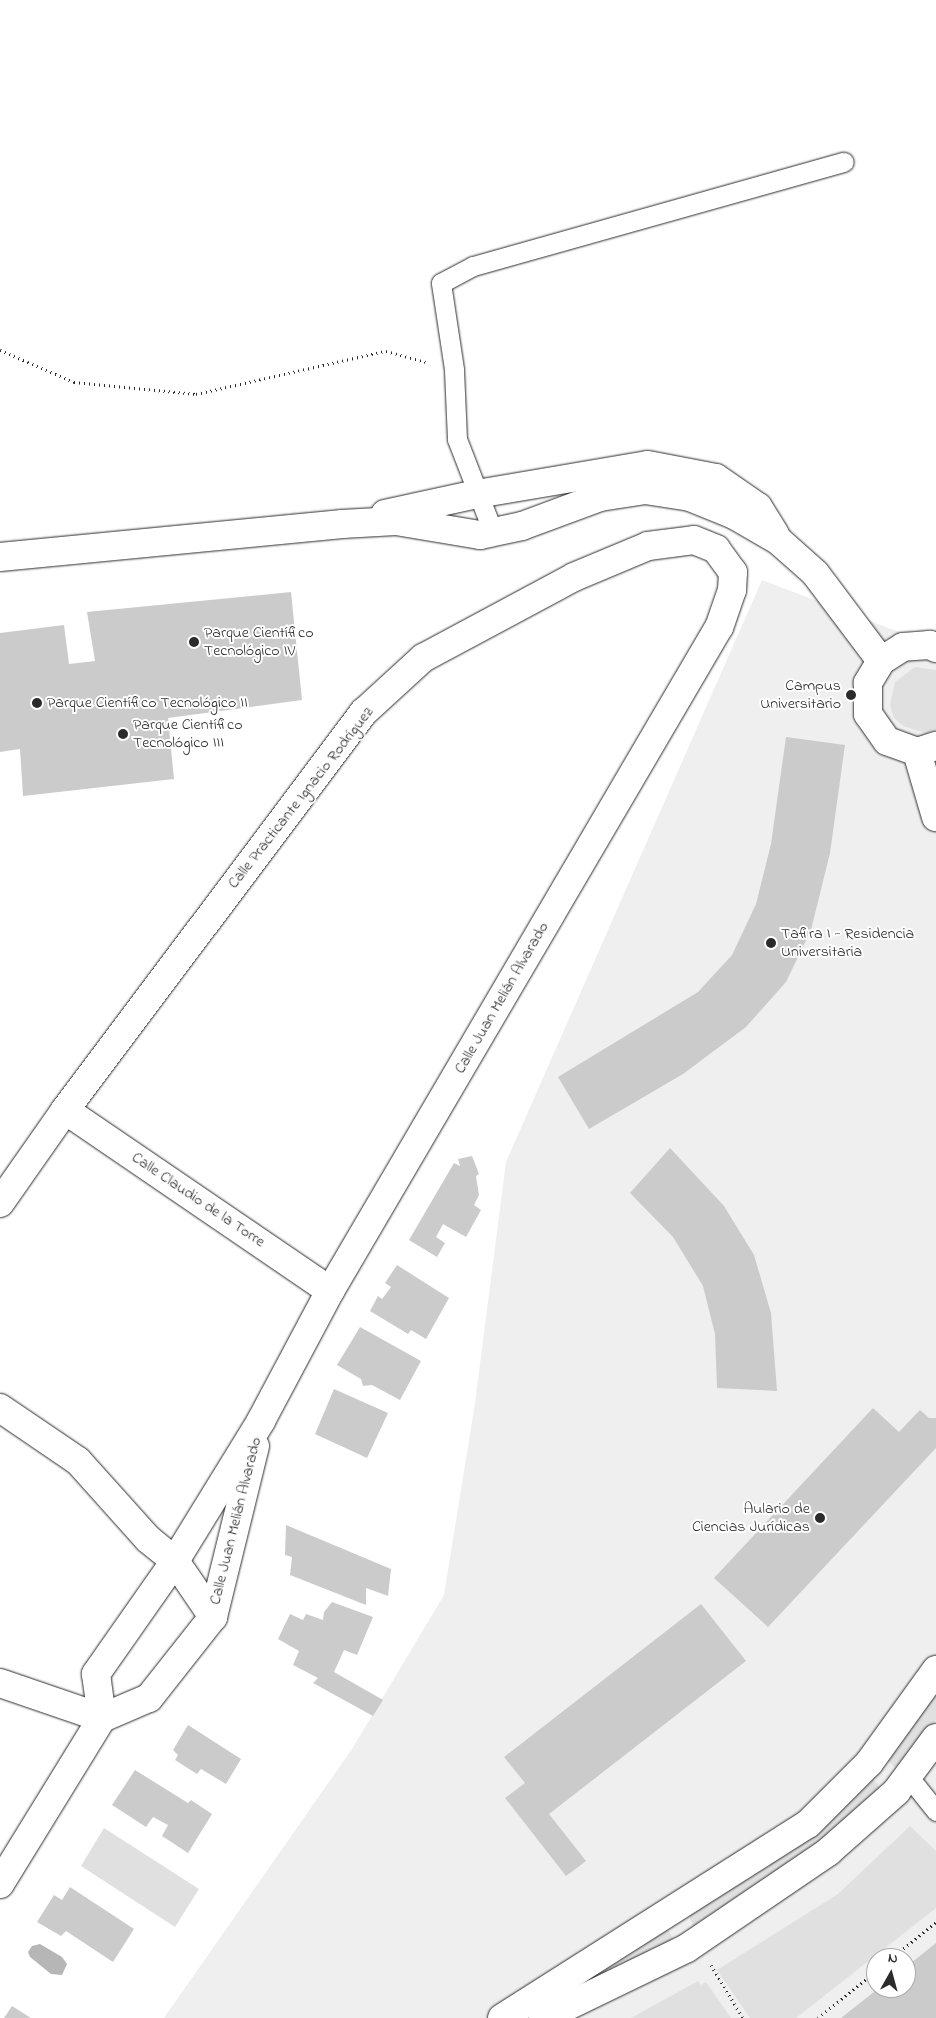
<!DOCTYPE html>
<html>
<head>
<meta charset="utf-8">
<style>
	body { margin:0 }
	#map { position:relative; width:936px; height:2018px; overflow:hidden; background:#fff; font-family:"Indie Flower",sans-serif }
	div>[style] { position:absolute }
	.built>* { inset:0; background:#efefef }
	.green>* { inset:0; background:#e0e0e0 }
	.water>* { inset:0; background:#b6b6b6 }
	.building>* { inset:0; background:#cbcbcb }
	.path>* { height:3px; margin-top:-1.5px; transform-origin:0; background:repeating-linear-gradient(90deg,#2b2b2b 0 1px,transparent 0 5px) }
	.roads { filter:drop-shadow(0 0 1px #2b2b2b) drop-shadow(0 0 1px #2b2b2b) }
	.service>* { height:19px; margin:-9.5px; padding:0 9.5px; transform-origin:9.5px; border-radius:9.5px; background:#fff }
	.minor>* { height:28px; margin:-14px; padding:0 14px; transform-origin:14px; border-radius:14px; background:#fff }
	.dots>* { width:14px; height:14px; translate:-50% -50%; box-sizing:border-box; border:2px solid #fff; border-radius:50% }
	span { translate:-50% -50%; white-space:nowrap; text-align:center; line-height:1.15; -webkit-text-stroke:4px #fff; paint-order:stroke }
	.poi-label { font-size:16px; color:#2b2b2b }
	.left { translate:0 -50%; text-align:left }
	.right { translate:-100% -50%; text-align:right }
	.street-label { font-size:16px; color:#2b2b2b }
	.north { position:absolute; left:866px; top:1948px; width:50px; height:50px; box-sizing:border-box; background:#fff; border:1px solid #aaa; border-radius:50%; rotate:7deg; font-size:14px; font-weight:700; line-height:20px; text-align:center; color:#2b2b2b }
	.north::after { content:''; display:block; margin:auto; width:18px; height:22px; background:#2b2b2b; clip-path:polygon(50% 0,100% 100%,50% 72%,0 100%) }
</style>
</head>
<body>
<div id="map">
	<div class="built">
		<div style="clip-path:polygon(evenodd,762px 580px,936px 646px,936px 2018px,164px 2018px,352px 1749px,444px 1595px,475px 1403px,506px 1162px,762px 580px,876px 1958px,906px 1958px,906px 1988px,876px 1988px,876px 1958px)"></div>
	</div>
	<div class="green">
		<div style="clip-path:polygon(915px 667px,936px 670px,936px 730px,926px 733px,903px 726px,894px 718px,890px 705px,895px 682px)"></div>
		<div style="clip-path:polygon(936px 1689px,936px 1720px,896px 1768px,884px 1757px)"></div>
		<div style="clip-path:polygon(868px 1775px,880px 1787px,817px 1846px,694px 1927px,687px 1912px)"></div>
		<div style="clip-path:polygon(910px 1826px,936px 1851px,936px 1908px,796px 2018px,750px 2018px,717px 1970px,838px 1894px)"></div>
		<div style="clip-path:polygon(104px 1828px,199px 1889px,175px 1927px,81px 1866px)"></div>
		<div style="clip-path:polygon(665px 1925px,674px 1940px,534px 2018px,509px 2018px)"></div>
		<div style="clip-path:polygon(698px 1981px,701px 1985px,706px 1982px,731px 2018px,631px 2018px)"></div>
	</div>
	<div class="water">
		<div style="clip-path:polygon(40px 1944px,62px 1957px,67px 1964px,62px 1975px,51px 1974px,30px 1957px,28px 1952px,32px 1946px)"></div>
	</div>
	<div class="building">
		<div style="clip-path:polygon(291px 592px,302px 700px,168px 718px,174px 779px,23px 796px,20px 749px,0 752px,0 633px,64px 625px,69px 664px,95px 661px,87px 612px)"></div>
		<div style="clip-path:polygon(786px 737px,845px 745px,830px 853px,811px 930px,786px 982px,746px 1027px,683px 1074px,589px 1129px,558px 1077px,698px 992px,732px 955px,756px 904px,771px 844px)"></div>
		<div style="clip-path:polygon(670px 1148px,724px 1206px,754px 1255px,771px 1313px,777px 1391px,717px 1388px,715px 1334px,703px 1286px,673px 1237px,630px 1193px)"></div>
		<div style="clip-path:polygon(472px 1156px,479px 1174px,476px 1176px,479px 1195px,474px 1205px,481px 1210px,466px 1237px,443px 1224px,436px 1237px,445px 1243px,437px 1257px,409px 1240px,454px 1163px,460px 1166px,458px 1159px)"></div>
		<div style="clip-path:polygon(397px 1265px,449px 1298px,426px 1339px,411px 1330px,408px 1334px,370px 1311px,378px 1296px,382px 1299px,391px 1287px,385px 1283px)"></div>
		<div style="clip-path:polygon(360px 1327px,421px 1361px,400px 1400px,372px 1385px,363px 1386px,361px 1379px,337px 1365px)"></div>
		<div style="clip-path:polygon(334px 1389px,388px 1413px,367px 1458px,315px 1434px)"></div>
		<div style="clip-path:polygon(873px 1408px,899px 1432px,920px 1410px,929px 1418px,936px 1418px,936px 1448px,768px 1627px,714px 1578px)"></div>
		<div style="clip-path:polygon(286px 1525px,391px 1569px,388px 1596px,366px 1588px,366px 1605px,290px 1575px,292px 1557px,285px 1555px)"></div>
		<div style="clip-path:polygon(332px 1602px,373px 1617px,357px 1655px,344px 1650px,334px 1672px,383px 1700px,373px 1716px,313px 1683px,318px 1678px,293px 1665px,299px 1651px,278px 1639px,290px 1614px,303px 1620px,306px 1614px,323px 1620px,324px 1612px)"></div>
		<div style="clip-path:polygon(701px 1604px,746px 1661px,549px 1814px,586px 1861px,566px 1876px,505px 1798px,525px 1783px,504px 1757px)"></div>
		<div style="clip-path:polygon(188px 1725px,241px 1759px,226px 1784px,201px 1769px,197px 1774px,175px 1760px,178px 1755px,173px 1750px)"></div>
		<div style="clip-path:polygon(135px 1770px,188px 1803px,191px 1800px,212px 1814px,188px 1853px,162px 1836px,168px 1825px,153px 1817px,146px 1827px,112px 1805px)"></div>
		<div style="clip-path:polygon(70px 1887px,134px 1929px,113px 1962px,66px 1931px,61px 1936px,37px 1922px,54px 1895px,62px 1900px)"></div>
		<div style="clip-path:polygon(936px 1943px,936px 2018px,841px 2018px,879px 1988px,906px 1988px,906px 1967px)"></div>
		<div style="clip-path:polygon(12px 2006px,31px 2018px,4px 2018px)"></div>
	</div>
	<div class="path">
		<div style="left:0;top:350px;width:81px;rotate:23.4deg"></div>
		<div style="left:74px;top:382px;width:123px;rotate:5.6deg"></div>
		<div style="left:196px;top:394px;width:195px;rotate:-12.8deg"></div>
		<div style="left:386px;top:351px;width:41px;rotate:15.4deg"></div>
		<div style="left:892px;top:1958px;width:57px;rotate:-39.3deg"></div>
		<div style="left:711px;top:1965px;width:62px;rotate:58.9deg"></div>
		<div style="left:818px;top:2018px;width:75px;rotate:-39deg"></div>
	</div>
	<div class="roads">
		<div class="service">
			<div style="left:493px;top:532px;width:100px;rotate:-111.2deg"></div>
			<div style="left:457px;top:439px;width:70px;rotate:-92.5deg"></div>
			<div style="left:454px;top:369px;width:87px;rotate:-98.6deg"></div>
			<div style="left:441px;top:283px;width:36px;rotate:-28deg"></div>
			<div style="left:473px;top:266px;width:385px;rotate:-15.7deg"></div>
			<div style="left:908px;top:1776px;width:45px;rotate:51.3deg"></div>
		</div>
		<div class="minor">
			<div style="left:385px;top:514px;width:94px;rotate:-12.3deg"></div>
			<div style="left:477px;top:494px;width:173px;rotate:-9.6deg"></div>
			<div style="left:648px;top:465px;width:69px;rotate:10.8deg"></div>
			<div style="left:716px;top:478px;width:51px;rotate:34.6deg"></div>
			<div style="left:758px;top:507px;width:32px;rotate:58deg"></div>
			<div style="left:0;top:557px;width:344px;rotate:-5.5deg"></div>
			<div style="left:342px;top:524px;width:54px;rotate:-3.2deg"></div>
			<div style="left:396px;top:521px;width:85px;rotate:9.5deg"></div>
			<div style="left:480px;top:535px;width:43px;rotate:-12.1deg"></div>
			<div style="left:522px;top:526px;width:83px;rotate:-20.4deg"></div>
			<div style="left:600px;top:497px;width:46px;rotate:-8.8deg"></div>
			<div style="left:645px;top:490px;width:46px;rotate:8.8deg"></div>
			<div style="left:690px;top:497px;width:48px;rotate:22.2deg"></div>
			<div style="left:734px;top:515px;width:52px;rotate:30deg"></div>
			<div style="left:779px;top:541px;width:48px;rotate:41.6deg"></div>
			<div style="left:815px;top:573px;width:110px;rotate:53.1deg"></div>
			<div style="left:936px;top:648px;width:7px;rotate:-153deg"></div>
			<div style="left:930px;top:645px;width:27px;rotate:176deg"></div>
			<div style="left:903px;top:647px;width:26px;rotate:148deg"></div>
			<div style="left:881px;top:661px;width:26px;rotate:121deg"></div>
			<div style="left:868px;top:683px;width:31px;rotate:90deg"></div>
			<div style="left:868px;top:714px;width:33px;rotate:55deg"></div>
			<div style="left:887px;top:741px;width:32px;rotate:20deg"></div>
			<div style="left:917px;top:752px;width:20px;rotate:-18deg"></div>
			<div style="left:917px;top:752px;width:68px;rotate:73.7deg"></div>
			<div style="left:65px;top:1110px;width:321px;rotate:34.3deg"></div>
			<div style="left:0;top:1203px;width:113px;rotate:-55deg"></div>
			<div style="left:65px;top:1110px;width:498px;rotate:-53.1deg"></div>
			<div style="left:364px;top:712px;width:80px;rotate:-42.5deg"></div>
			<div style="left:423px;top:658px;width:171px;rotate:-28.2deg"></div>
			<div style="left:574px;top:577px;width:80px;rotate:-22.7deg"></div>
			<div style="left:648px;top:546px;width:46px;rotate:-7.4deg"></div>
			<div style="left:694px;top:540px;width:24px;rotate:22deg"></div>
			<div style="left:716px;top:549px;width:29px;rotate:54deg"></div>
			<div style="left:733px;top:572px;width:18px;rotate:93deg"></div>
			<div style="left:732px;top:590px;width:39px;rotate:109deg"></div>
			<div style="left:719px;top:627px;width:770px;rotate:120.36deg"></div>
			<div style="left:330px;top:1291px;width:147px;rotate:118deg"></div>
			<div style="left:261px;top:1421px;width:164px;rotate:121.6deg"></div>
			<div style="left:175px;top:1561px;width:138px;rotate:125deg"></div>
			<div style="left:96px;top:1674px;width:44px;rotate:82.2deg"></div>
			<div style="left:102px;top:1718px;width:195px;rotate:121.6deg"></div>
			<div style="left:0;top:1408px;width:94px;rotate:34.2deg"></div>
			<div style="left:78px;top:1461px;width:105px;rotate:48.1deg"></div>
			<div style="left:148px;top:1539px;width:35px;rotate:39deg"></div>
			<div style="left:175px;top:1561px;width:68px;rotate:55.8deg"></div>
			<div style="left:0;top:1683px;width:108px;rotate:18.9deg"></div>
			<div style="left:102px;top:1718px;width:51px;rotate:-23.1deg"></div>
			<div style="left:149px;top:1698px;width:103px;rotate:-51.7deg"></div>
			<div style="left:213px;top:1617px;width:176px;rotate:-76.2deg"></div>
			<div style="left:502px;top:2018px;width:362px;rotate:-32.4deg"></div>
			<div style="left:808px;top:1824px;width:86px;rotate:-45deg"></div>
			<div style="left:869px;top:1763px;width:115px;rotate:-54.2deg"></div>
			<div style="left:543px;top:2018px;width:160px;rotate:-25.9deg"></div>
			<div style="left:687px;top:1948px;width:171px;rotate:-34.2deg"></div>
			<div style="left:828px;top:1852px;width:91px;rotate:-41.4deg"></div>
			<div style="left:896px;top:1792px;width:67px;rotate:-53.5deg"></div>
		</div>
	</div>
	<div class="dots">
		<div style="left:194px;top:642px;background:#2b2b2b"></div>
		<div style="left:851px;top:695px;background:#2b2b2b"></div>
		<div style="left:37px;top:703px;background:#2b2b2b"></div>
		<div style="left:123px;top:734px;background:#2b2b2b"></div>
		<div style="left:771px;top:943px;background:#2b2b2b"></div>
		<div style="left:820px;top:1518px;background:#2b2b2b"></div>
	</div>
	<div class="poi-label">
		<span class="left" style="left:204px;top:642px">Parque Científico<br>Tecnológico IV</span>
		<span class="right" style="left:841px;top:695px">Campus<br>Universitario</span>
		<span class="left" style="left:47px;top:703px">Parque Científico Tecnológico II</span>
		<span class="left" style="left:133px;top:734px">Parque Científico<br>Tecnológico III</span>
		<span class="left" style="left:781px;top:943px">Tafira I - Residencia<br>Universitaria</span>
		<span class="right" style="left:810px;top:1518px">Aulario de<br>Ciencias Jurídicas</span>
	</div>
	<div class="street-label">
		<span style="left:301px;top:798px;rotate:-52deg">Calle Practicante Ignacio Rodríguez</span>
		<span style="left:502px;top:998px;rotate:-60deg">Calle Juan Melián Alvarado</span>
		<span style="left:198px;top:1200px;rotate:34deg">Calle Claudio de la Torre</span>
		<span style="left:236px;top:1521px;rotate:-76deg">Calle Juan Melián Alvarado</span>
	</div>
	<div class="north">N</div>
</div>
</body>
</html>
